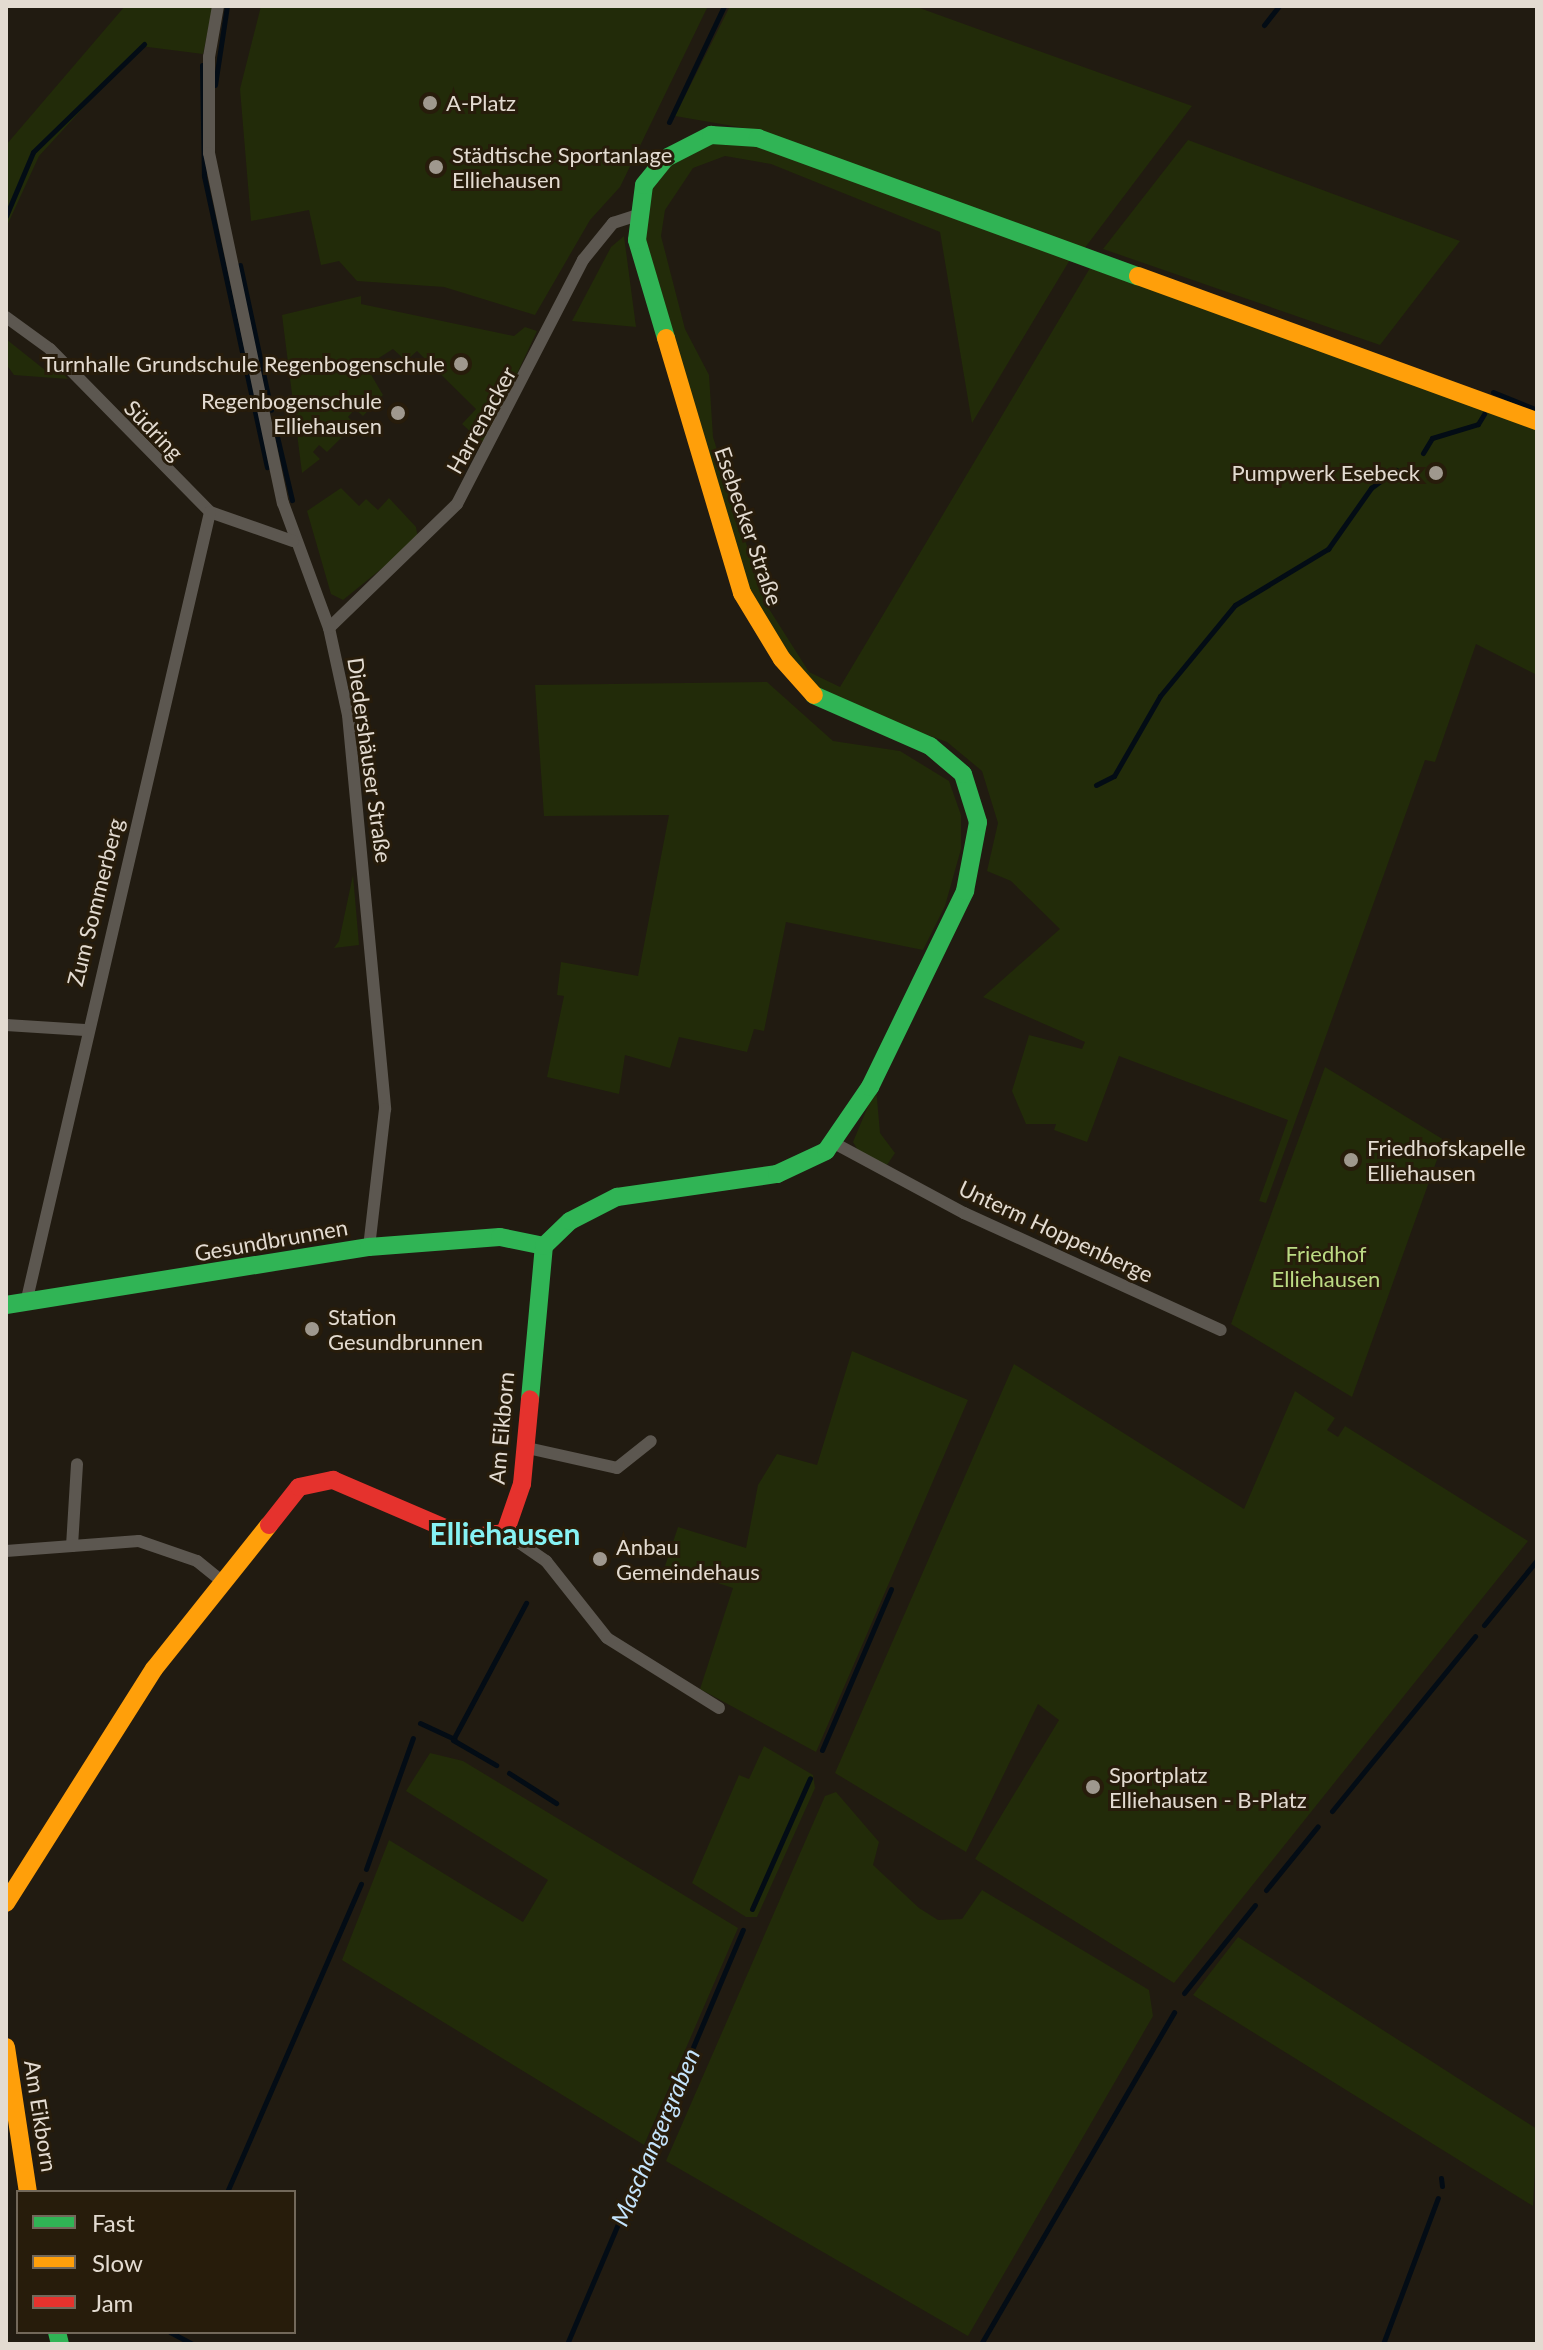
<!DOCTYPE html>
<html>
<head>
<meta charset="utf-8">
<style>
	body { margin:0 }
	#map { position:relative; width:1543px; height:2350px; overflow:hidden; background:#211b11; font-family:Lato,sans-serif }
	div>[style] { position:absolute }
	.green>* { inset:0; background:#222b09 }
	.stream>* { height:5px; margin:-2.5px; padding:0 2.5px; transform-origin:2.5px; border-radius:2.5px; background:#030c15 }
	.street>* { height:12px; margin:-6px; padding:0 6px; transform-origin:6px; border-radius:6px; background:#5c5750 }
	.fast>* { height:18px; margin:-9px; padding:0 9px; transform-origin:9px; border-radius:9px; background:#30b455 }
	.slow>* { height:18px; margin:-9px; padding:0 9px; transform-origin:9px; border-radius:9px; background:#ff9f0a }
	.jam>* { height:18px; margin:-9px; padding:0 9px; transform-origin:9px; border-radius:9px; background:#e5322d }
	.dots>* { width:22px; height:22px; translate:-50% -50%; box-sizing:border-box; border:4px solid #271c0b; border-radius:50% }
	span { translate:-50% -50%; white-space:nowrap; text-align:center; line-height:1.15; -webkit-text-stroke:6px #271c0b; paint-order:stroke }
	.poi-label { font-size:22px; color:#e3dbd1 }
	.left { translate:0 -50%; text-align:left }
	.right { translate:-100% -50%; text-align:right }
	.street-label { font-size:22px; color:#e3dbd1 }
	.park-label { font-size:22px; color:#bcdb84 }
	.water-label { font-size:24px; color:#c5e5fd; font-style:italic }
	.district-label { font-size:30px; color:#86f2f3; font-weight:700 }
	.frame { position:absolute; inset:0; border:8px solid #e3dbd1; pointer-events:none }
	.legend { position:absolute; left:16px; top:2190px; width:280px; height:144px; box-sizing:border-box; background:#271c0b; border:2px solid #72685a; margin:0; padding:10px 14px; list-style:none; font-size:24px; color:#e3dbd1 }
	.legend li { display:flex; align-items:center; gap:16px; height:40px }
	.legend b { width:40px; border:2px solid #72685a }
</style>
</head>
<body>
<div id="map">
	<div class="green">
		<div style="clip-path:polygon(125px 6px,213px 6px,203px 54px,140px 46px,39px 156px,6px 228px,6px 145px)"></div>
		<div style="clip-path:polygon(261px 6px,708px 6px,620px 187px,590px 220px,535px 315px,444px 287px,357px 281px,339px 261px,321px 265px,309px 210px,251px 221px,240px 89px)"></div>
		<div style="clip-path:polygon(730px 6px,914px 6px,1192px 106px,1084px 249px,750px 129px,675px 116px)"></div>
		<div style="clip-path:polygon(1188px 140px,1460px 241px,1380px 345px,1103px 249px)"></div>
		<div style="clip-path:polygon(715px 142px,750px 143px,1071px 258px,972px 423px,940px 232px,771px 164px,725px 156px,693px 168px,665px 210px,661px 236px,685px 329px,709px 375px,713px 437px,764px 601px,809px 672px,840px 687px,1090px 268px,1537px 427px,1537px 675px,1476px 644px,1435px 762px,1425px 760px,1266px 1203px,1259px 1201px,1288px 1120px,1119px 1056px,1087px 1142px,1054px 1130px,1056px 1124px,1026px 1124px,1012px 1091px,1029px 1035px,1082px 1049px,1085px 1042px,983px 997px,1060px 929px,1011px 881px,987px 871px,998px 823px,982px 771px,947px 742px,833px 701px,796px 666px,748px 587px,645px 237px,652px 189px,669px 165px)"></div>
		<div style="clip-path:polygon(624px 236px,636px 327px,572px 321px,611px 247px)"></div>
		<div style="clip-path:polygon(361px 296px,361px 304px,514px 336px,525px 327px,537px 331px,484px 444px,462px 424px,476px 409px,417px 351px,406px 361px,393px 349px,366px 366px,383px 395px,363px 416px,355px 409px,348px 417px,355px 424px,327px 452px,319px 445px,313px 452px,320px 459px,302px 473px,282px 315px)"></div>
		<div style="clip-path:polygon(6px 339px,50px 374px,57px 367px,68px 379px,14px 375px,6px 364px)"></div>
		<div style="clip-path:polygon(341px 488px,359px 506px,366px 499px,378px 510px,389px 498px,416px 527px,418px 539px,343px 600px,331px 594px,307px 511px)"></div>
		<div style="clip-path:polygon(767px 682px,833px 741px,900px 751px,949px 781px,961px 815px,961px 849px,945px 906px,923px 950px,786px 922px,764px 1031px,754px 1029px,747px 1052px,679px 1037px,670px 1068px,625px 1055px,619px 1094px,547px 1077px,564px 996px,557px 995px,561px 962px,638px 976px,669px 815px,544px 816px,535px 685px)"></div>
		<div style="clip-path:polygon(353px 875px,359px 945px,334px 948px,339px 941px)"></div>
		<div style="clip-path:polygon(1325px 1067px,1444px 1140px,1352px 1397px,1231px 1324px)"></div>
		<div style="clip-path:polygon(876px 1087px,880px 1133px,895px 1153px,887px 1165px,862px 1157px,853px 1142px)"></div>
		<div style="clip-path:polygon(852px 1351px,968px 1400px,816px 1752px,700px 1689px,733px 1588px,665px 1566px,678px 1527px,746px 1548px,758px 1485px,777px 1454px,817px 1465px)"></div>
		<div style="clip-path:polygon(1014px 1364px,1244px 1509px,1295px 1391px,1335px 1418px,1327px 1430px,1338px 1437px,1345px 1426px,1528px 1541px,1174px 1983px,975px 1859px,1059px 1720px,1038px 1704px,966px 1852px,835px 1773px)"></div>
		<div style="clip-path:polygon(764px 1746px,813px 1775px,815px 1788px,757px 1917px,746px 1917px,692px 1883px,739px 1775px,749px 1779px)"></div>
		<div style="clip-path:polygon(430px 1753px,463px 1761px,738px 1928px,644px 2145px,342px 1960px,389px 1840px,523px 1922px,548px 1880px,406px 1791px)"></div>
		<div style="clip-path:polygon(836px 1792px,879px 1842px,873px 1865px,919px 1908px,938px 1920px,962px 1919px,982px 1890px,1149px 1990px,1153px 2016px,968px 2336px,666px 2161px,825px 1796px)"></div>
		<div style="clip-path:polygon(1238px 1937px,1537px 2129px,1533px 2206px,1193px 1995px)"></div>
	</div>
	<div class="stream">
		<div style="left:1264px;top:25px;width:24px;rotate:-52deg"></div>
		<div style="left:202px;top:65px;width:111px;rotate:89deg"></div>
		<div style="left:204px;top:176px;width:298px;rotate:77.8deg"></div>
		<div style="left:215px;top:85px;width:80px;rotate:-81.4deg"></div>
		<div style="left:669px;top:122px;width:128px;rotate:-64.6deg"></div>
		<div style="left:6px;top:216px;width:69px;rotate:-67.1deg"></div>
		<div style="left:33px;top:152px;width:155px;rotate:-44.2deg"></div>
		<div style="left:240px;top:265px;width:148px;rotate:77.9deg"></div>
		<div style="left:1493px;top:392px;width:48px;rotate:22.2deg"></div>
		<div style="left:276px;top:432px;width:70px;rotate:76.8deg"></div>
		<div style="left:1423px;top:453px;width:17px;rotate:-59deg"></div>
		<div style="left:1432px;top:438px;width:48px;rotate:-16.9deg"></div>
		<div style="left:1478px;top:424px;width:12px;rotate:-59deg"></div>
		<div style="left:1096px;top:785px;width:20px;rotate:-27deg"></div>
		<div style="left:1114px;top:776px;width:92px;rotate:-60.1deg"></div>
		<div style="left:1160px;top:696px;width:118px;rotate:-50.5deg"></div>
		<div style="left:1235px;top:605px;width:109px;rotate:-31.1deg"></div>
		<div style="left:1328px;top:549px;width:75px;rotate:-54.8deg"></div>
		<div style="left:1371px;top:488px;width:31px;rotate:-36deg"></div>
		<div style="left:1484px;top:1625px;width:84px;rotate:-50.8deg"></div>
		<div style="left:420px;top:1723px;width:38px;rotate:25deg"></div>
		<div style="left:455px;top:1736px;width:151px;rotate:-61.9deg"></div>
		<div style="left:453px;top:1740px;width:50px;rotate:30.2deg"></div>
		<div style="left:822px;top:1750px;width:175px;rotate:-66.8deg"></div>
		<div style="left:509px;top:1773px;width:56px;rotate:32.6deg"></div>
		<div style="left:1332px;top:1811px;width:226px;rotate:-50.7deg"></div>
		<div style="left:366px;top:1869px;width:139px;rotate:-70.3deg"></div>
		<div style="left:1266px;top:1890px;width:82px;rotate:-50.9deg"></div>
		<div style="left:752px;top:1909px;width:143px;rotate:-66.1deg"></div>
		<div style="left:1184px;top:1993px;width:113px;rotate:-51.1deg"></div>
		<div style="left:1441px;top:2178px;width:8px;rotate:83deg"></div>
		<div style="left:227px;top:2192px;width:336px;rotate:-66.5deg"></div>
		<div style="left:170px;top:2332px;width:26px;rotate:28deg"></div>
		<div style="left:567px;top:2344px;width:450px;rotate:-67deg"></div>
		<div style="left:981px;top:2344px;width:384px;rotate:-59.8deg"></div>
		<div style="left:1383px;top:2344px;width:156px;rotate:-69.4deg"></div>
	</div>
	<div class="street">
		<div style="left:218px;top:6px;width:52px;rotate:100deg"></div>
		<div style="left:209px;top:57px;width:96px;rotate:90deg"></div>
		<div style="left:209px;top:153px;width:358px;rotate:78.1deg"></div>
		<div style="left:283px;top:503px;width:133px;rotate:69.8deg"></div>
		<div style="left:329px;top:628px;width:89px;rotate:77.7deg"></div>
		<div style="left:348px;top:715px;width:396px;rotate:84.6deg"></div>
		<div style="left:385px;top:1109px;width:139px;rotate:96.6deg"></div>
		<div style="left:6px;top:317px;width:54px;rotate:36deg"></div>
		<div style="left:50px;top:349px;width:228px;rotate:45.5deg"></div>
		<div style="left:210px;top:512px;width:88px;rotate:19.3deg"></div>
		<div style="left:329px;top:628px;width:178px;rotate:-44.1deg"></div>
		<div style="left:457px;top:504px;width:275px;rotate:-62.7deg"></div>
		<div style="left:583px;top:260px;width:48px;rotate:-51deg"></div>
		<div style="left:613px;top:223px;width:26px;rotate:-18deg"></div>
		<div style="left:6px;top:1025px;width:79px;rotate:3.6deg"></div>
		<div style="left:834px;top:1143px;width:148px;rotate:28.3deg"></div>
		<div style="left:964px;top:1213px;width:282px;rotate:24.5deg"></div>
		<div style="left:26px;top:1303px;width:812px;rotate:-76.9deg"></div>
		<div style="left:523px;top:1447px;width:96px;rotate:12.6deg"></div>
		<div style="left:617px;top:1468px;width:43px;rotate:-38.5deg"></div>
		<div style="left:505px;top:1533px;width:50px;rotate:34.3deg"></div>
		<div style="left:546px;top:1561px;width:98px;rotate:51.6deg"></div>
		<div style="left:607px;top:1638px;width:132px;rotate:32deg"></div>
		<div style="left:72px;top:1546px;width:82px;rotate:-86.5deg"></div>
		<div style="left:6px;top:1551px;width:133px;rotate:-4.3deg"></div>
		<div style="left:139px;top:1541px;width:61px;rotate:19deg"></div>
		<div style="left:197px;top:1561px;width:32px;rotate:39deg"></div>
	</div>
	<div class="fast">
		<div style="left:666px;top:338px;width:102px;rotate:-106.5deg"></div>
		<div style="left:637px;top:240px;width:55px;rotate:-82.7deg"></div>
		<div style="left:644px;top:185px;width:35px;rotate:-51deg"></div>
		<div style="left:666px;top:158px;width:51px;rotate:-27.1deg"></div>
		<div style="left:711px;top:135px;width:47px;rotate:3.7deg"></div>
		<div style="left:758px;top:138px;width:404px;rotate:20deg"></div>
		<div style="left:6px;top:1305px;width:368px;rotate:-9.1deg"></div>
		<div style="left:369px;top:1247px;width:131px;rotate:-4.4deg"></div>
		<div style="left:500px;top:1237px;width:45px;rotate:11.6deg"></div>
		<div style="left:530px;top:1399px;width:154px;rotate:-84.8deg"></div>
		<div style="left:544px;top:1246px;width:36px;rotate:-44deg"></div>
		<div style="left:570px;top:1221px;width:53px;rotate:-27.1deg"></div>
		<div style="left:617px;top:1197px;width:162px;rotate:-8.2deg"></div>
		<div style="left:777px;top:1174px;width:54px;rotate:-25.1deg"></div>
		<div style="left:826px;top:1151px;width:78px;rotate:-55.5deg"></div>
		<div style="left:870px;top:1087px;width:218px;rotate:-64.1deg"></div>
		<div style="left:965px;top:891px;width:70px;rotate:-79.3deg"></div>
		<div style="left:978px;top:822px;width:50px;rotate:-107.4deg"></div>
		<div style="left:963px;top:774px;width:43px;rotate:-139.7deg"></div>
		<div style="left:930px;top:746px;width:127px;rotate:-156.3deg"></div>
		<div style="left:57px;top:2332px;width:12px;rotate:76deg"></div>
	</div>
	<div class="slow">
		<div style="left:1138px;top:276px;width:425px;rotate:20deg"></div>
		<div style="left:666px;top:338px;width:266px;rotate:73.4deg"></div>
		<div style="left:742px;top:593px;width:77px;rotate:58.8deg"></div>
		<div style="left:782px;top:659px;width:48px;rotate:48.4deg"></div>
		<div style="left:6px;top:1903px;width:277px;rotate:-57.7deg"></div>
		<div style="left:154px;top:1669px;width:184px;rotate:-51.4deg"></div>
		<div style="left:6px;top:2047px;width:147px;rotate:81.4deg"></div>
	</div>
	<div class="jam">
		<div style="left:269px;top:1525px;width:48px;rotate:-51.7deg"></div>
		<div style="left:299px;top:1487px;width:35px;rotate:-12deg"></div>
		<div style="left:333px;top:1480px;width:147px;rotate:23.2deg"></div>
		<div style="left:468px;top:1538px;width:37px;rotate:-8deg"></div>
		<div style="left:505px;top:1533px;width:52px;rotate:-70.9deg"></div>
		<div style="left:522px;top:1484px;width:85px;rotate:-84.6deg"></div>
	</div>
	<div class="dots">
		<div style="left:430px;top:103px;background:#9f988e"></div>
		<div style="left:436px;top:167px;background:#9f988e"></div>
		<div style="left:461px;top:364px;background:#9f988e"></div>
		<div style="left:398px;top:413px;background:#9f988e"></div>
		<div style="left:1436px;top:473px;background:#9f988e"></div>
		<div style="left:1351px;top:1160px;background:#9f988e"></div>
		<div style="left:312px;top:1329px;background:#9f988e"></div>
		<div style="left:600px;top:1559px;background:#9f988e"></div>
		<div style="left:1093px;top:1787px;background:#9f988e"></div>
	</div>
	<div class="poi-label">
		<span class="left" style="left:446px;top:103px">A-Platz</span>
		<span class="left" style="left:452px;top:167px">Städtische Sportanlage<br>Elliehausen</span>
		<span class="right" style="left:445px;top:364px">Turnhalle Grundschule Regenbogenschule</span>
		<span class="right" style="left:382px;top:413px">Regenbogenschule<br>Elliehausen</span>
		<span class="right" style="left:1420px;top:473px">Pumpwerk Esebeck</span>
		<span class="left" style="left:1367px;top:1160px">Friedhofskapelle<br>Elliehausen</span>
		<span class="left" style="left:328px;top:1329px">Station<br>Gesundbrunnen</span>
		<span class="left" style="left:616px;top:1559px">Anbau<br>Gemeindehaus</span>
		<span class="left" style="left:1109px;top:1787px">Sportplatz<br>Elliehausen - B-Platz</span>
	</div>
	<div class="street-label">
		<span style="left:481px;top:420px;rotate:-61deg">Harrenacker</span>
		<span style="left:154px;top:430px;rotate:46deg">Südring</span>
		<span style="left:749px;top:526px;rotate:71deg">Esebecker Straße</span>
		<span style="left:370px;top:760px;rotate:82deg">Diedershäuser Straße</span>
		<span style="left:95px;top:902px;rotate:-76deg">Zum Sommerberg</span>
		<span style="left:1056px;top:1231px;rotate:25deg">Unterm Hoppenberge</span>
		<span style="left:271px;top:1240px;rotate:-10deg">Gesundbrunnen</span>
		<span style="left:501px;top:1428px;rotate:-85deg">Am Eikborn</span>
		<span style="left:41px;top:2116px;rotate:81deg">Am Eikborn</span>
	</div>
	<div class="park-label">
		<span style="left:1326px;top:1266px">Friedhof<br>Elliehausen</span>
	</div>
	<div class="water-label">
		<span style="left:655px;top:2137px;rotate:-67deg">Maschangergraben</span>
	</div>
	<div class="district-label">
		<span style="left:505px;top:1533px">Elliehausen</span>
	</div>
	<div class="frame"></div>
	<ul class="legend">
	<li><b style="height:10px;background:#30b455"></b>Fast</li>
	<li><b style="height:10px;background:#ff9f0a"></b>Slow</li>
	<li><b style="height:10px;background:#e5322d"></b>Jam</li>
	</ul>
</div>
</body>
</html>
